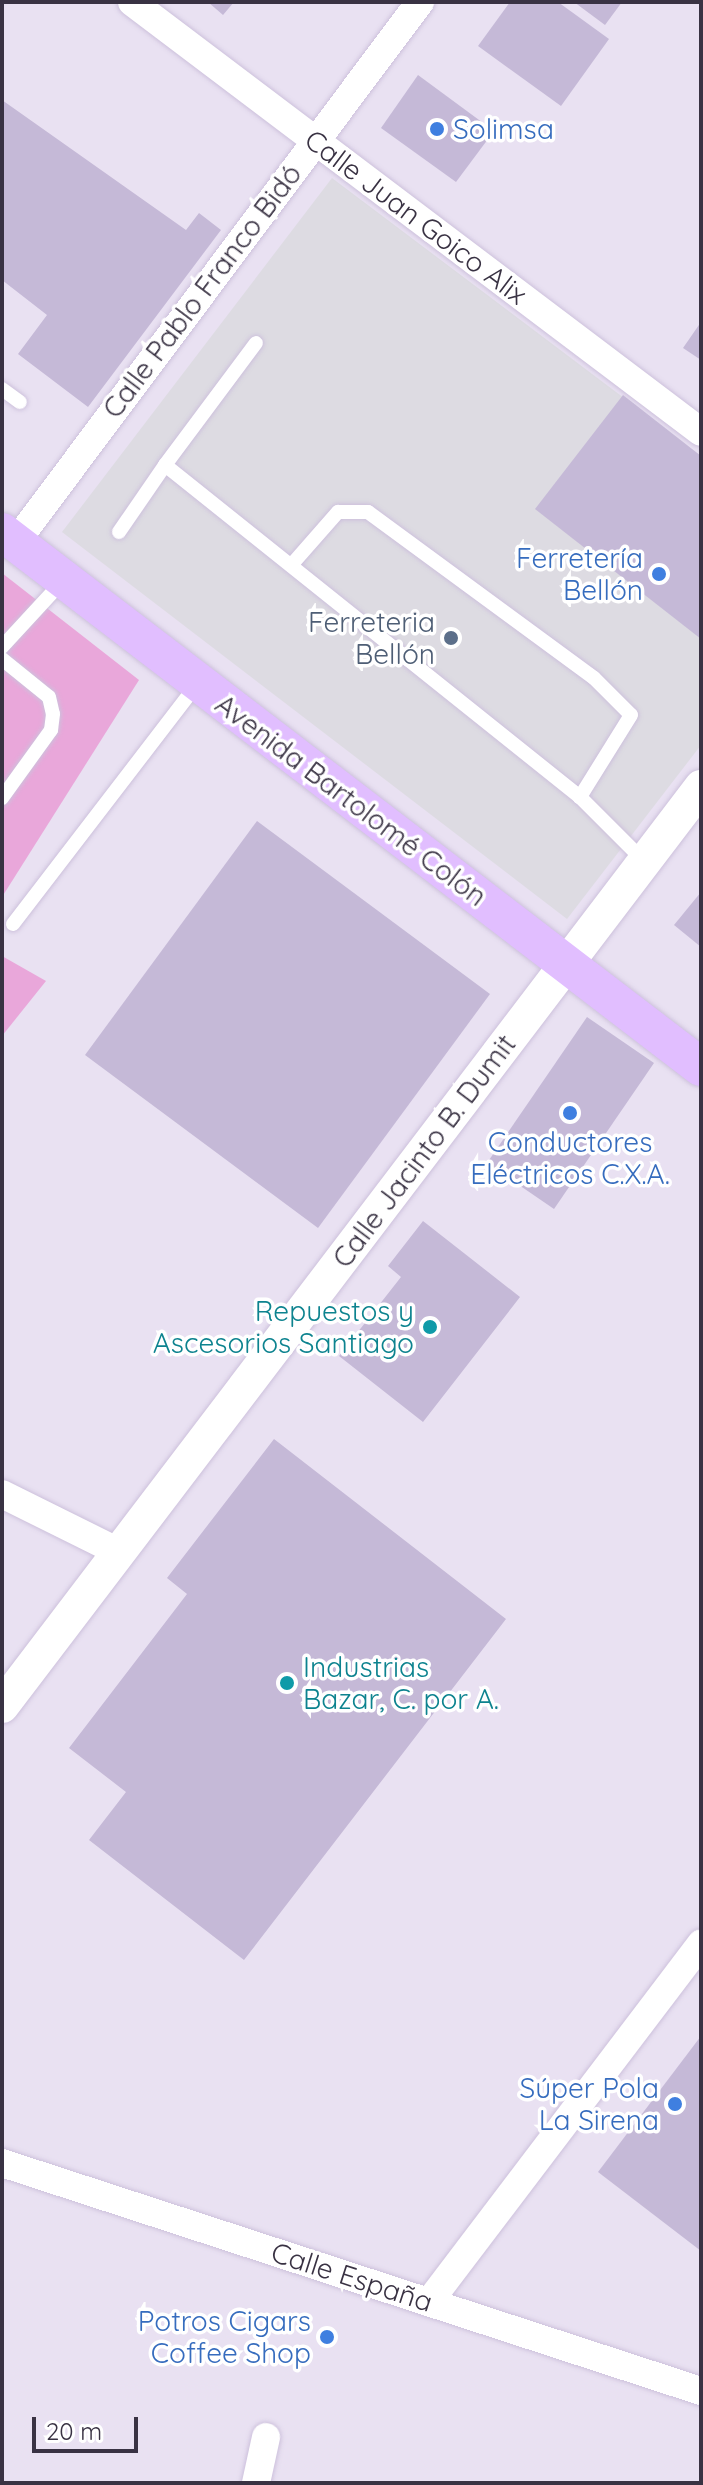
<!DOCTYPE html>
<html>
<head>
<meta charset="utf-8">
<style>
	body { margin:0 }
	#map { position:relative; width:703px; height:2485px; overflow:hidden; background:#e9e1f2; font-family:Quicksand,sans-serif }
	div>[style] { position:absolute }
	.green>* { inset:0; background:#e9a7da }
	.parking>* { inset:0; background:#dddbe2 }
	.building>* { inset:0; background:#c5b9d7 }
	.roads { filter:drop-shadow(0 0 2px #cdc1dc) drop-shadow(0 0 2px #cdc1dc) }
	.service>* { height:14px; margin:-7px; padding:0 7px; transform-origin:7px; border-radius:7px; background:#fff }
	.minor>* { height:28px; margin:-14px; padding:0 14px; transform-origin:14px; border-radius:14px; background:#fff }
	.tertiary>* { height:34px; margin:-17px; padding:0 17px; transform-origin:17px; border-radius:17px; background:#fff }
	.secondary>* { height:38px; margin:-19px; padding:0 19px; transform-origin:19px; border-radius:19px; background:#e1beff }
	.dots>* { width:22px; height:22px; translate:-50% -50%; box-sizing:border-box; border:4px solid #fff; border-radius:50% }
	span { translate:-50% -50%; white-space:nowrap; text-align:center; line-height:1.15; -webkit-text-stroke:7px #fff; paint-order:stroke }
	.shop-label { font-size:28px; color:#366cbe }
	.left { translate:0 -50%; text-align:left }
	.right { translate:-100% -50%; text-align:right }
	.street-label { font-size:28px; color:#393243 }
	.service-label { font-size:28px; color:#4e5e75 }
	.culture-label { font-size:28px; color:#0d838f }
	.frame { position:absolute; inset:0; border:4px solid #393243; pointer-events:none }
	.scale { position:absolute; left:32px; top:2417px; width:106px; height:36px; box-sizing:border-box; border:4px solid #393243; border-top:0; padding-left:10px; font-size:24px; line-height:28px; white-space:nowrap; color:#393243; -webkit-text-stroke:6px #fff; paint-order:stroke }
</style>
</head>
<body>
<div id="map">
	<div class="green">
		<div style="clip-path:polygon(2px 573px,139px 680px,2px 897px)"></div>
		<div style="clip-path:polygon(2px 956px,46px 981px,2px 1036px)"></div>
	</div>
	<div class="parking">
		<div style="clip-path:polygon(332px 178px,701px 456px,701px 745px,567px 919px,62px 532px)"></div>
	</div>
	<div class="building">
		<div style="clip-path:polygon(208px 2px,234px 2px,223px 15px)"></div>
		<div style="clip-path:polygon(510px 2px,558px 2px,609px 39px,561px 106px,478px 46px)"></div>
		<div style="clip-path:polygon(574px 2px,622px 2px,605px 25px)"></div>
		<div style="clip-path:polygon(418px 75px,494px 131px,456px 182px,381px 128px)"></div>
		<div style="clip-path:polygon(2px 100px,186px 230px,199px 213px,221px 230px,88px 407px,18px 354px,47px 315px,2px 280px)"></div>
		<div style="clip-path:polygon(701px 322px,701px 360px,683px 348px)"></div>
		<div style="clip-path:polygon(623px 395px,701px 456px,701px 639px,535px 509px)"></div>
		<div style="clip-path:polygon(257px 821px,490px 994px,318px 1228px,85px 1055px)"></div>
		<div style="clip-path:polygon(701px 892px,701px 947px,674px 925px)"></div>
		<div style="clip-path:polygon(587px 1017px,654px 1063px,554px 1209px,487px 1163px)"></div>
		<div style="clip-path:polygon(423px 1221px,520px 1297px,423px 1422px,339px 1356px,401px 1277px,388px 1266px)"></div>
		<div style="clip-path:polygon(274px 1439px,506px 1619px,244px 1960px,89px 1840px,126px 1792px,69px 1748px,187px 1594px,167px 1578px)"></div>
		<div style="clip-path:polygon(701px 2036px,701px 2251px,598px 2172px)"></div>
	</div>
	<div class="roads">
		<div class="service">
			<div style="left:2px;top:389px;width:22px;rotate:36deg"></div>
			<div style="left:165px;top:465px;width:152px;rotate:-53.3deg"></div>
			<div style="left:119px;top:532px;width:81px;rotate:-55.5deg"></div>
			<div style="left:165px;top:465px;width:531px;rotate:38.66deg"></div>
			<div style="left:580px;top:797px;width:93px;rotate:45deg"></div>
			<div style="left:294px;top:562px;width:67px;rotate:-48.7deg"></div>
			<div style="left:338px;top:512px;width:30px"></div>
			<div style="left:368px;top:512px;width:280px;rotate:36.3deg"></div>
			<div style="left:594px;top:678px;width:52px;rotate:45deg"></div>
			<div style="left:631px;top:715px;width:97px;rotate:121.9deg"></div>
			<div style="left:2px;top:647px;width:88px;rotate:-47.3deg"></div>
			<div style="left:2px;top:659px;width:60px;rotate:39deg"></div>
			<div style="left:49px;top:697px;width:17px;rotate:77deg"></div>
			<div style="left:53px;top:714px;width:16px;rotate:97deg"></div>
			<div style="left:51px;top:730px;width:84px;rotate:125.8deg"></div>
			<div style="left:13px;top:924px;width:302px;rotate:-52.5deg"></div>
		</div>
		<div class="minor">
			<div style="left:132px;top:2px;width:713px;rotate:37.08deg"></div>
			<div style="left:15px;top:543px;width:676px;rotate:-53.18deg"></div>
			<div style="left:2px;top:1494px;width:131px;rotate:26.4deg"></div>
			<div style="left:2px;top:2163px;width:735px;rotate:18.07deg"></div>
			<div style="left:429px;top:2302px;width:450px;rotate:-52.8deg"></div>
			<div style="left:256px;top:2483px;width:47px;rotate:-77.7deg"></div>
		</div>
		<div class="tertiary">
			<div style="left:2px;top:1706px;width:1155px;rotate:-52.74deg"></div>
		</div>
		<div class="secondary">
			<div style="left:2px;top:532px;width:880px;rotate:37.43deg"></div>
		</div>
	</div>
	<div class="dots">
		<div style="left:437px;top:129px;background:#3f7fe0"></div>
		<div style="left:659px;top:574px;background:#3f7fe0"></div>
		<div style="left:451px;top:638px;background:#5c6f8a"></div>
		<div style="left:570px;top:1113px;background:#3f7fe0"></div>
		<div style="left:430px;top:1327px;background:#0f9aa8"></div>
		<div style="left:287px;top:1683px;background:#0f9aa8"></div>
		<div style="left:675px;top:2104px;background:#3f7fe0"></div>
		<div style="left:327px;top:2337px;background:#3f7fe0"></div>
	</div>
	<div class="shop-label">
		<span class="left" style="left:453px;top:129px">Solimsa</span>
		<span class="right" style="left:643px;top:574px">Ferretería<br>Bellón</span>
		<span style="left:570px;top:1158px">Conductores<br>Eléctricos C.X.A.</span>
		<span class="right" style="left:659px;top:2104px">Súper Pola<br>La Sirena</span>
		<span class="right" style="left:311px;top:2337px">Potros Cigars<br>Coffee Shop</span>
	</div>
	<div class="street-label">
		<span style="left:416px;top:217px;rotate:37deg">Calle Juan Goico Alix</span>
		<span style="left:202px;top:291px;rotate:-53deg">Calle Pablo Franco Bidó</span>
		<span style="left:351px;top:800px;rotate:37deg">Avenida Bartolomé Colón</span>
		<span style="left:424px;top:1151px;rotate:-53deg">Calle Jacinto B. Dumit</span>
		<span style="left:352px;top:2277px;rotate:18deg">Calle España</span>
	</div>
	<div class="service-label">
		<span class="right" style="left:435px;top:638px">Ferreteria<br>Bellón</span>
	</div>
	<div class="culture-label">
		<span class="right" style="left:414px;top:1327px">Repuestos y<br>Ascesorios Santiago</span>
		<span class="left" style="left:303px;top:1683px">Industrias<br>Bazar, C. por A.</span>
	</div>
	<div class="frame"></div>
	<div class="scale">20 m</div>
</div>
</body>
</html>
